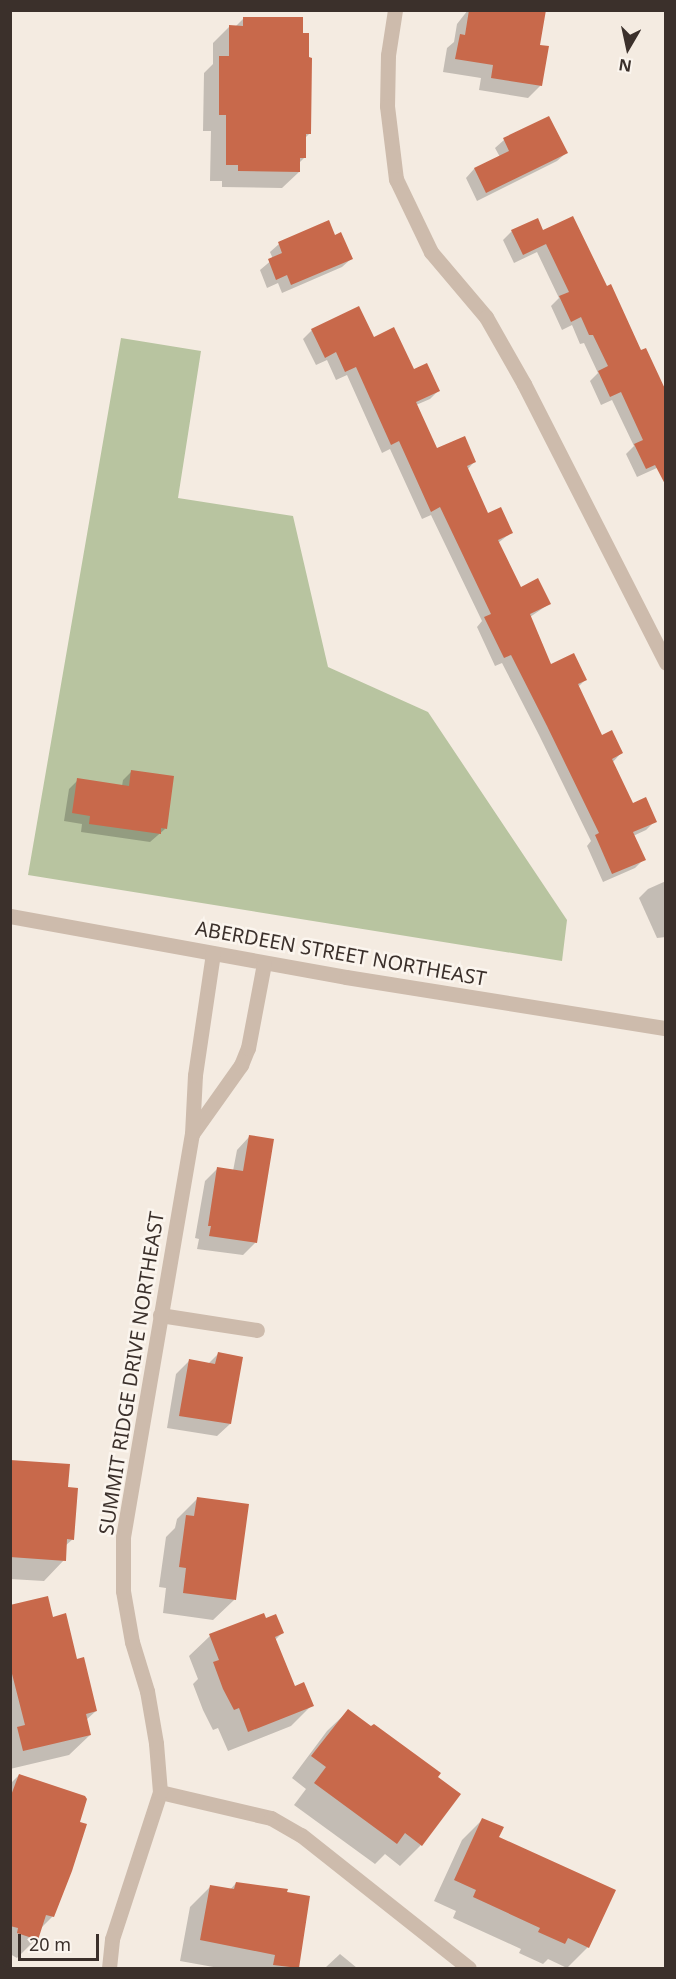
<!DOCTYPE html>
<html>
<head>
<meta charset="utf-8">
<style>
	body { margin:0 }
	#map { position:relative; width:676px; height:1979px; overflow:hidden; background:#f4ebe1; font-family:"Noto Sans",sans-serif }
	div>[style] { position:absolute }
	.green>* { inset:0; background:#b8c4a0 }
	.shadow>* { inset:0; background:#0003 }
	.building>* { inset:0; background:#c8694b }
	.minor>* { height:15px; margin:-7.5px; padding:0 7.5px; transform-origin:7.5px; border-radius:7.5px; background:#cdbbac }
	span { translate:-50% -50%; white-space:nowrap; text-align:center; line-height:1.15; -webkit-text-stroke:5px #fbf5ee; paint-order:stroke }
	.street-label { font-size:20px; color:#3b302b }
	.frame { position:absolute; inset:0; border:12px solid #3b302b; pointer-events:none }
	.north { position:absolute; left:598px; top:18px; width:60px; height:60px; -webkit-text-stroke:4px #fbf5ee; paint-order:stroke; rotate:189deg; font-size:16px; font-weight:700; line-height:24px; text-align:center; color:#3b302b }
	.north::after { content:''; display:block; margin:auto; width:21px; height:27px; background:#3b302b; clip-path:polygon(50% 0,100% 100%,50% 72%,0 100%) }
	.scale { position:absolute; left:18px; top:1934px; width:81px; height:27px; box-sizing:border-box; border:3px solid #3b302b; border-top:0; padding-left:8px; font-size:18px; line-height:21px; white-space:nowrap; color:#3b302b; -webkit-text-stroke:4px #fbf5ee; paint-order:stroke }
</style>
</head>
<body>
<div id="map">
	<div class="green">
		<div style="clip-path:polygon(121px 338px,201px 351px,178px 498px,293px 516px,328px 667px,428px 712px,567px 920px,562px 961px,28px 875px)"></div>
	</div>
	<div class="shadow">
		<div style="clip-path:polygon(544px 10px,538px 46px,541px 85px,528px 98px,479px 90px,481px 78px,443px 72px,447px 48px,454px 42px,457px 24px,468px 10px)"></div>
		<div style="clip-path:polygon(243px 19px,302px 34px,310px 133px,305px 138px,305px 157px,299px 163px,299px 172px,282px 188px,222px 187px,222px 181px,210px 181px,211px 131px,203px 131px,204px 73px,213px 64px,213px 43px,229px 27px,235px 27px)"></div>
		<div style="clip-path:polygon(504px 140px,566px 153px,557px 161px,477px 201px,466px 178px,474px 169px,500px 157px,495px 148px)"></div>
		<div style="clip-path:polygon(328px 222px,334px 237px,351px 259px,342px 267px,282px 293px,278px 283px,267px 288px,260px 270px,273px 259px,270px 252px,279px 244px)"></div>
		<div style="clip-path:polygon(512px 231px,543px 232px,606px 288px,641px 352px,662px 387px,666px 386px,666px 481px,659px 467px,637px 477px,626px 454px,634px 446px,612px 400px,601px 405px,590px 381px,598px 373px,584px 343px,580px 344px,572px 325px,562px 330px,551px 306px,559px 298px,537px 252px,514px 263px,503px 240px)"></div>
		<div style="clip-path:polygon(358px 308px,373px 339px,439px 390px,430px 399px,416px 405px,436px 450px,474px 462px,467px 470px,487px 515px,512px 532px,498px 543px,520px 589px,549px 604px,530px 617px,550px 666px,585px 680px,578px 687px,601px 737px,621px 753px,612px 763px,632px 805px,655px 821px,646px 830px,633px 836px,644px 859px,635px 868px,603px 882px,587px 846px,591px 841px,539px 735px,502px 663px,495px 666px,477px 627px,482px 621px,431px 515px,422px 519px,390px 449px,382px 453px,347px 375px,336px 380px,327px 360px,316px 365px,303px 339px,312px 330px)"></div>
		<div style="clip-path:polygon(132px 771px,165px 829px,150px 842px,81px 832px,82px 824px,64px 821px,69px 789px,78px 780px,122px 786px,123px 780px)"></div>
		<div style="clip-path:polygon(666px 881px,666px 937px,657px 938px,639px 898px,648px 889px)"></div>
		<div style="clip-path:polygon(249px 1137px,256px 1242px,243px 1255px,197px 1249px,199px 1239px,195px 1238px,205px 1181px,218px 1168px,233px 1171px,237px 1150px)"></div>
		<div style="clip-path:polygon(218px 1354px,230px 1424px,217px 1436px,167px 1428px,176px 1374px,189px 1361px,208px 1364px)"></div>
		<div style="clip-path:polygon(10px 1461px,66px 1489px,73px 1539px,65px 1546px,64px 1560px,44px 1581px,10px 1579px)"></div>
		<div style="clip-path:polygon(198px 1498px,234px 1600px,213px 1620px,163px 1613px,166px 1588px,159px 1587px,166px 1537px,175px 1528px,177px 1519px)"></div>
		<div style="clip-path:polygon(10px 1606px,52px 1619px,96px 1711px,86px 1720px,90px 1735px,69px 1755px,10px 1769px)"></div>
		<div style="clip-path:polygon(282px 1633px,275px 1640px,294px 1688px,312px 1705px,291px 1726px,228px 1751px,218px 1728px,213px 1730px,203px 1710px,193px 1684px,198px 1679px,189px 1656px,210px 1636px)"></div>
		<div style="clip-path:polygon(348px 1711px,459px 1794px,421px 1845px,400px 1866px,385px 1854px,375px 1864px,294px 1805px,306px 1789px,292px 1778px,327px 1731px)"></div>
		<div style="clip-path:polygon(19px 1775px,53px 1916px,40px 1929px,37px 1938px,17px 1958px,10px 1954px,10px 1784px)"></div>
		<div style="clip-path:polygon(483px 1819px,588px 1947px,567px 1968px,548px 1959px,543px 1964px,519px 1953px,521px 1949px,453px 1918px,456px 1911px,434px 1901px,462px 1840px)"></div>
		<div style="clip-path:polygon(236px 1883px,308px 1897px,297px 1968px,219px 1968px,180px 1961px,190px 1907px,211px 1886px,230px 1890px)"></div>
		<div style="clip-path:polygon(340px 1954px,357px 1968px,325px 1968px)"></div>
	</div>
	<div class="building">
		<div style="clip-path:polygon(469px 10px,546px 10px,540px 45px,549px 46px,542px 86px,491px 78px,493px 65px,455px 59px,460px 34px,465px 35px)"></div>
		<div style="clip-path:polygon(243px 17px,303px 17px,303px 33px,309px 33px,309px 57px,312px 58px,311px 134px,306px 134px,306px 158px,300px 158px,300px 172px,238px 171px,238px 165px,226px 165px,226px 115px,219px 115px,219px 56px,229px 56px,229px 25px,243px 26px)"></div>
		<div style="clip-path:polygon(549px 116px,568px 153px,486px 193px,474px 168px,509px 151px,503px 138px)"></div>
		<div style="clip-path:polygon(573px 216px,607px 286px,611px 284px,641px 350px,646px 348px,666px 391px,666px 486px,655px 465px,646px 469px,634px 444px,643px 440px,621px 392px,610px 397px,598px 371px,608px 366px,593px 335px,589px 335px,581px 317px,571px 322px,559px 296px,569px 292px,546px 244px,523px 255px,511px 230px,538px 218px,543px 230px)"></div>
		<div style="clip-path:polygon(329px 220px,335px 235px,341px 232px,353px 259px,291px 285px,287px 275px,276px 280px,268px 259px,282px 253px,278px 242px)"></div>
		<div style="clip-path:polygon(359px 306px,374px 337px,394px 327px,414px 369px,427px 363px,440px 391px,416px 402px,437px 448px,465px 436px,476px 462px,467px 466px,488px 513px,501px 507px,513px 533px,498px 540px,521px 587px,538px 578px,551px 604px,530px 614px,551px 664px,574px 653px,587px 680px,578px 684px,602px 735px,612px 730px,623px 753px,612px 759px,633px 803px,646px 797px,657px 822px,633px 832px,646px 860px,612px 874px,595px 835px,599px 833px,547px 726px,511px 655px,504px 658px,484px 617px,491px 614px,440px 507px,431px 512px,399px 441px,391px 445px,356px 367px,345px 372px,336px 352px,325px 358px,311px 329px)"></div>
		<div style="clip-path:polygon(131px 770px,174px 776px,167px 829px,161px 828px,161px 834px,89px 824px,90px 816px,72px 813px,77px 778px,129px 786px)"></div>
		<div style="clip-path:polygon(249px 1135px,274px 1139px,257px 1243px,209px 1236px,211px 1226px,208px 1226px,217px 1167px,243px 1171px)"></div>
		<div style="clip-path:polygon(218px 1352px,243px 1357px,231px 1424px,179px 1416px,189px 1359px,215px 1364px)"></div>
		<div style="clip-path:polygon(10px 1460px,70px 1464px,68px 1487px,78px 1488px,74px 1540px,67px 1539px,66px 1561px,10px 1557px)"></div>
		<div style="clip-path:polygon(197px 1497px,249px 1504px,236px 1600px,183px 1593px,186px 1568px,179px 1567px,186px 1515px,194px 1516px)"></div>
		<div style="clip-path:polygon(48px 1596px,53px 1617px,66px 1613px,77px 1659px,84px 1657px,97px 1711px,86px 1714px,91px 1735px,23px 1751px,17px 1727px,25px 1725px,10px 1666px,10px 1605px)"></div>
		<div style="clip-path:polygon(264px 1613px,266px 1618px,276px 1614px,284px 1633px,275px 1637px,295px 1686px,304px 1682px,314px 1706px,248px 1732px,239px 1708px,234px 1710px,223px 1689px,213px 1662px,219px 1660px,209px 1634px)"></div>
		<div style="clip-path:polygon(348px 1709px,371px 1726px,374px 1724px,441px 1773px,438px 1777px,461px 1794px,422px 1846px,405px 1833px,397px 1844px,314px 1783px,326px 1767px,311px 1756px)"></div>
		<div style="clip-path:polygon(19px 1774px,85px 1796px,87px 1799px,80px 1822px,87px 1824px,72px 1871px,54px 1917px,46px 1915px,38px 1940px,17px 1933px,18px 1928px,10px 1926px,10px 1798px)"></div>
		<div style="clip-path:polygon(482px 1818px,504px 1827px,499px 1837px,616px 1890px,589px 1948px,568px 1938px,565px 1944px,538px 1932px,540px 1928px,473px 1897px,476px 1890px,454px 1880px)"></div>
		<div style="clip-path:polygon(236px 1882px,288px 1889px,287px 1892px,310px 1896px,299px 1968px,273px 1965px,275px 1955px,200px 1940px,210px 1885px,234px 1889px)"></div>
	</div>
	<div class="minor">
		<div style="left:395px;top:10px;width:46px;rotate:98.8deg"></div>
		<div style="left:388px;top:55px;width:51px;rotate:91.1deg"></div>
		<div style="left:387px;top:106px;width:74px;rotate:83deg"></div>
		<div style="left:396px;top:179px;width:81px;rotate:64.4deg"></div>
		<div style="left:431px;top:252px;width:85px;rotate:49.8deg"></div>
		<div style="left:486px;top:317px;width:77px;rotate:60.4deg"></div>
		<div style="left:524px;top:384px;width:313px;rotate:63deg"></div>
		<div style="left:10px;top:916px;width:341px;rotate:10.3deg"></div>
		<div style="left:346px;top:977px;width:324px;rotate:9.1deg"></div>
		<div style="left:192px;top:1134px;width:85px;rotate:-54.6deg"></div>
		<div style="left:241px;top:1065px;width:18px;rotate:-68deg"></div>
		<div style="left:248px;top:1048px;width:86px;rotate:-79.3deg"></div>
		<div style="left:160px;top:1315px;width:98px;rotate:8.8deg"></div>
		<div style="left:160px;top:1792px;width:114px;rotate:13.2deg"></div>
		<div style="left:271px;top:1818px;width:34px;rotate:30deg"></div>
		<div style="left:301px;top:1835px;width:214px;rotate:38.4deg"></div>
		<div style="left:109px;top:1968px;width:29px;rotate:-84deg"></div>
		<div style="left:112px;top:1939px;width:155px;rotate:-71.9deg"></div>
		<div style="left:160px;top:1792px;width:49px;rotate:-94.7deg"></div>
		<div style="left:156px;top:1743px;width:53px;rotate:-99.8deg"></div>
		<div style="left:147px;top:1691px;width:51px;rotate:-107deg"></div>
		<div style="left:132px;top:1642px;width:52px;rotate:-100deg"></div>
		<div style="left:123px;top:1591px;width:54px;rotate:-90deg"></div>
		<div style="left:123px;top:1537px;width:409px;rotate:-80.3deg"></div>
		<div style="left:192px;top:1134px;width:59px;rotate:-87.1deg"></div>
		<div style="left:195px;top:1075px;width:123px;rotate:-81.6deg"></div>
	</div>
	<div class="street-label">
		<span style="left:341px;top:953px;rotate:10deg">ABERDEEN STREET NORTHEAST</span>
		<span style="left:131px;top:1373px;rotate:-81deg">SUMMIT RIDGE DRIVE NORTHEAST</span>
	</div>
	<div class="frame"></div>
	<div class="north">N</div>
	<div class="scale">20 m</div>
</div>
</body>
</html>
